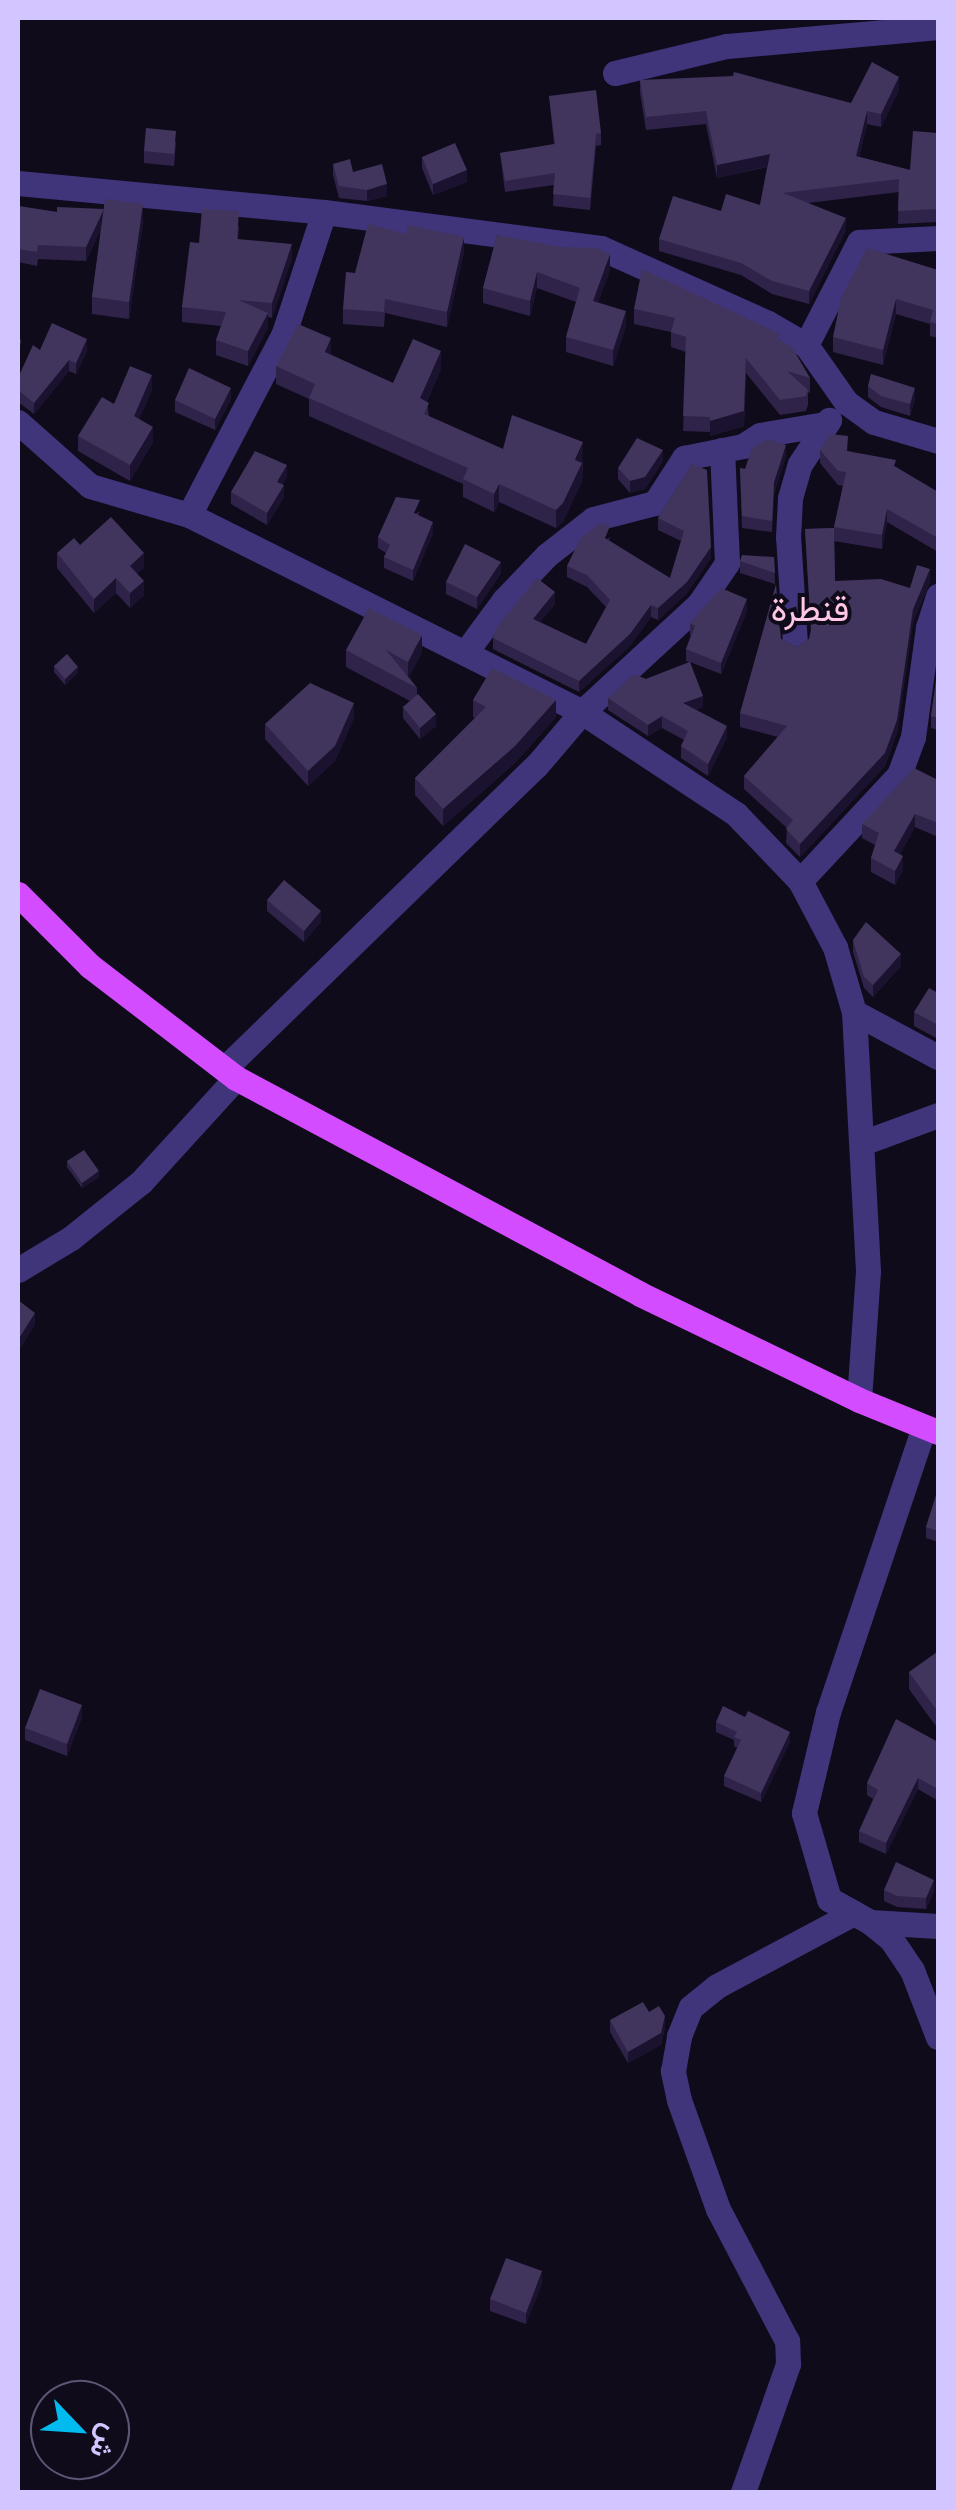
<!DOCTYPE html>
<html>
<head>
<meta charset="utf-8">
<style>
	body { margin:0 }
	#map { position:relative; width:956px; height:2510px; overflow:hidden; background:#100b1b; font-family:Quicksand,Vazirmatn,sans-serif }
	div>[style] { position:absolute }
	.minor>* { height:25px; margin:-12.5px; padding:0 12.5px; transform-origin:12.5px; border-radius:12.5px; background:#40357b }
	.major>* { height:25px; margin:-12.5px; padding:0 12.5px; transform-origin:12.5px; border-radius:12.5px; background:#d34cff }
	.wall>* { inset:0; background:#2f234a }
	.shaded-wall>* { inset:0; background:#1b122f }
	.building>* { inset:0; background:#41355d }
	span { translate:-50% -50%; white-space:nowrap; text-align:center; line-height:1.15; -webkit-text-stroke:8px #100b1b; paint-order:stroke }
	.quarter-label { font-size:35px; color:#ffc7e4 }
	.frame { position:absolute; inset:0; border:20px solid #d3c5ff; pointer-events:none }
	.north { position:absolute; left:30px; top:2380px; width:100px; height:100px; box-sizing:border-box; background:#100b1b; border:2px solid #5e5576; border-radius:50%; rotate:115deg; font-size:28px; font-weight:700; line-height:40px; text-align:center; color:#d3c5ff }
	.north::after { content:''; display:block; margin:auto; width:35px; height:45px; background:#00baf0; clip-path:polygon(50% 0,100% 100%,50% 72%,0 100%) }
</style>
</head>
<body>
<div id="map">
	<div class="minor">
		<div style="left:615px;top:73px;width:115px;rotate:-13.6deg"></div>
		<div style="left:727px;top:46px;width:212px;rotate:-5.1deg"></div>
		<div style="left:18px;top:183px;width:307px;rotate:5.4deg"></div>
		<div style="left:324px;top:212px;width:279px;rotate:7.4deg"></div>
		<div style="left:601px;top:248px;width:183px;rotate:24.2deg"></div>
		<div style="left:768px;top:323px;width:44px;rotate:30.1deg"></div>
		<div style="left:806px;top:345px;width:70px;rotate:54.9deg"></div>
		<div style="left:846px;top:402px;width:34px;rotate:36deg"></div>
		<div style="left:874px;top:422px;width:67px;rotate:16.5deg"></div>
		<div style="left:806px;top:345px;width:116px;rotate:-62.8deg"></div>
		<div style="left:859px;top:242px;width:79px;rotate:-2.9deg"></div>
		<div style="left:18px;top:422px;width:96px;rotate:41.6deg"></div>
		<div style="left:90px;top:486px;width:103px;rotate:16.3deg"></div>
		<div style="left:189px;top:515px;width:440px;rotate:26.6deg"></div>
		<div style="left:582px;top:712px;width:185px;rotate:33.5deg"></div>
		<div style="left:736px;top:814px;width:93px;rotate:46.3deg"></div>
		<div style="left:800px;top:881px;width:75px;rotate:62.1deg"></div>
		<div style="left:835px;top:947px;width:68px;rotate:73.7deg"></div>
		<div style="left:854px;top:1012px;width:259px;rotate:86.9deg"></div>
		<div style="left:868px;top:1271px;width:129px;rotate:94deg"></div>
		<div style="left:189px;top:515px;width:205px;rotate:-62.4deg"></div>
		<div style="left:284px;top:333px;width:127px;rotate:-71.7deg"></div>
		<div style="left:795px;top:644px;width:107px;rotate:-93.7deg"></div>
		<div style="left:788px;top:537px;width:39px;rotate:-87deg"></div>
		<div style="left:790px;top:498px;width:35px;rotate:-74deg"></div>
		<div style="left:800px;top:464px;width:53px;rotate:-56.6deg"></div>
		<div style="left:465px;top:653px;width:66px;rotate:-53.7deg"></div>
		<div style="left:504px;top:600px;width:62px;rotate:-46.3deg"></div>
		<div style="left:547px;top:555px;width:58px;rotate:-38deg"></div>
		<div style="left:593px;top:519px;width:64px;rotate:-14.5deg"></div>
		<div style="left:655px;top:503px;width:54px;rotate:-57.2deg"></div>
		<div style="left:684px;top:458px;width:60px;rotate:-11.5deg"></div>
		<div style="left:743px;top:446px;width:20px;rotate:-33deg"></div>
		<div style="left:760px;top:435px;width:67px;rotate:-9.5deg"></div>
		<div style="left:800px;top:881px;width:145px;rotate:-47deg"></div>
		<div style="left:899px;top:775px;width:40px;rotate:-69.8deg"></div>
		<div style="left:913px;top:737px;width:111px;rotate:-82.2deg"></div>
		<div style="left:928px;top:627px;width:33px;rotate:-72deg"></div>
		<div style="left:854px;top:1012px;width:95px;rotate:28.2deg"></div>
		<div style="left:224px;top:1069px;width:435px;rotate:-44.2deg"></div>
		<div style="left:536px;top:766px;width:71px;rotate:-49.6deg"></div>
		<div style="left:582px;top:712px;width:159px;rotate:-42.7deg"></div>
		<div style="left:699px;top:604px;width:50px;rotate:-55.7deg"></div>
		<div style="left:727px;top:563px;width:113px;rotate:-92.5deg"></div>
		<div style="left:862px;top:1143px;width:81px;rotate:-20.2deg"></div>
		<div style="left:18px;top:1270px;width:62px;rotate:-31.1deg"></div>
		<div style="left:71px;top:1238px;width:90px;rotate:-38.7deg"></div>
		<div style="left:141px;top:1182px;width:141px;rotate:-47.6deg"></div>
		<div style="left:924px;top:1427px;width:301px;rotate:108.6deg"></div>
		<div style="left:828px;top:1712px;width:104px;rotate:103.4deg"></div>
		<div style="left:804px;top:1813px;width:90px;rotate:73.8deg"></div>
		<div style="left:829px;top:1899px;width:47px;rotate:29.3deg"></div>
		<div style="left:870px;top:1922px;width:68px;rotate:3.4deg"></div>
		<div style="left:870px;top:1922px;width:27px;rotate:39deg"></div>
		<div style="left:891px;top:1939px;width:37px;rotate:56deg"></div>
		<div style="left:912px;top:1970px;width:72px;rotate:68.8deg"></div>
		<div style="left:743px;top:2492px;width:136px;rotate:-70.6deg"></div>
		<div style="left:788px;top:2364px;width:23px;rotate:-92deg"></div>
		<div style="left:787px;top:2341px;width:149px;rotate:-117.6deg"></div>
		<div style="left:718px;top:2209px;width:116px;rotate:-109.7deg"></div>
		<div style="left:679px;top:2100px;width:30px;rotate:-102deg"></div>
		<div style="left:673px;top:2071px;width:36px;rotate:-80deg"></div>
		<div style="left:679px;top:2036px;width:31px;rotate:-68deg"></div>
		<div style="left:691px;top:2007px;width:33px;rotate:-39deg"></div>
		<div style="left:717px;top:1986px;width:155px;rotate:-28.1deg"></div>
	</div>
	<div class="major">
		<div style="left:18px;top:894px;width:102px;rotate:45deg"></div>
		<div style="left:90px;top:966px;width:184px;rotate:37.5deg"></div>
		<div style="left:236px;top:1078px;width:458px;rotate:28.1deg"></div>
		<div style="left:640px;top:1294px;width:243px;rotate:25.8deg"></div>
		<div style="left:859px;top:1400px;width:85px;rotate:22.1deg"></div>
	</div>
	<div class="wall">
		<div style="clip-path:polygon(640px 80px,851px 103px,899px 90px,881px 127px,867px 124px,859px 157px,910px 170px,938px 133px,938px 222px,898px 224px,899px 192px,808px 203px,846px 230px,809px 304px,772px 294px,741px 275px,659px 251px,659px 239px,721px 211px,760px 205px,767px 167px,717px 178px,706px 124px,646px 130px,640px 93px)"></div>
		<div style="clip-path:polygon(549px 96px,601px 133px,601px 145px,596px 146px,590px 210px,553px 206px,554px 185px,505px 192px,500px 153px,554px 144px)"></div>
		<div style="clip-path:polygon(176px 142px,174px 166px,144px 163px,144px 151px)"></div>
		<div style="clip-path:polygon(422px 157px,467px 182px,433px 195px,422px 168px)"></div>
		<div style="clip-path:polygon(333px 164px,353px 172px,387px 196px,367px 201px,339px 198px,333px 175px)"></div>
		<div style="clip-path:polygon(18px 206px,57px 212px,143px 221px,129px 319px,92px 314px,92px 297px,101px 229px,86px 261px,38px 259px,37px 266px,18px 262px)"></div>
		<div style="clip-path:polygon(239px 226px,238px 239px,292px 258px,272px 318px,268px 317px,268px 328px,248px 366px,216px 355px,216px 340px,221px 326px,182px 322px,182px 307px,199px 243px)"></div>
		<div style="clip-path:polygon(497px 235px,610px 270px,598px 302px,626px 326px,613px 366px,566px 352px,566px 337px,576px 302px,537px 288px,530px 316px,483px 303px,483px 288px)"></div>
		<div style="clip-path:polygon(464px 252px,447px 327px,385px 313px,384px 327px,343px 324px,343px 309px,355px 273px)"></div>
		<div style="clip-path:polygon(938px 270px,938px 338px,930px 336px,930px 324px,896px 314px,883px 365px,833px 352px,833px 337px)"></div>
		<div style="clip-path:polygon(634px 309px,780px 340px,810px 378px,810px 393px,808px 392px,808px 405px,806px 411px,780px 415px,746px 373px,744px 426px,710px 436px,710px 432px,683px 431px,686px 352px,671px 347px,671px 332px,634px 324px)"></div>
		<div style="clip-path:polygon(40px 350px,87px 351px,76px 374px,69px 371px,34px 414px,18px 402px,18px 378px)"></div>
		<div style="clip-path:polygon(331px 355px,393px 383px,441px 369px,427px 401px,429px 416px,503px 449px,583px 461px,582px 481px,563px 522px,556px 528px,499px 502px,494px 512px,463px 497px,463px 484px,309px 416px,309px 399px,276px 384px,276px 366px)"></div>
		<div style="clip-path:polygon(868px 386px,915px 399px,910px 416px,881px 407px,868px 397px)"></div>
		<div style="clip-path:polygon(152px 390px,139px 419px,153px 442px,130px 481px,78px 451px,78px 436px,114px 404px)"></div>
		<div style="clip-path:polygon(231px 399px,215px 430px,175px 412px,175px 400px)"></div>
		<div style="clip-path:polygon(820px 450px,848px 451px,896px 467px,938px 492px,938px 552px,887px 522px,882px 549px,834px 541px,835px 581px,910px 588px,930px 582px,913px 622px,897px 733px,885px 766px,800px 857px,786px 843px,787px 828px,744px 789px,744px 776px,778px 737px,740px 727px,740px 713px,781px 639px,797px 647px,809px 639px,811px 632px,805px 529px,834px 528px,843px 486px,838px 485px,820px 463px)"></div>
		<div style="clip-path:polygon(786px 456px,774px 494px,772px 532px,742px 528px,740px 468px,745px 469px)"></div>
		<div style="clip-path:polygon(663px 461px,645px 489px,630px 493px,618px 479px,618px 468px)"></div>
		<div style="clip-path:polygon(692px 464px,711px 558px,687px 593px,658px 620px,651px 617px,630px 646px,579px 692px,493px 649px,493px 638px,555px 604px,540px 622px,586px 644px,606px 607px,587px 587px,567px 577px,567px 566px,610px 537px,609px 541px,670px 578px,681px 541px,658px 530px,658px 518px)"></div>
		<div style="clip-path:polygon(287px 477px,282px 485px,284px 497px,267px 525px,231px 504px,231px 492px)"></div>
		<div style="clip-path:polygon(420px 511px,418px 515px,433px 533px,413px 581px,384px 568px,384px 557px,386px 553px,378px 548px,378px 537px)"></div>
		<div style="clip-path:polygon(80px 545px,144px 568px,137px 573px,144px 595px,130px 608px,116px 593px,94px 613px,57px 568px,57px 553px)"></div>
		<div style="clip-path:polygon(774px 557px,775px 584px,740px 573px,740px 561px)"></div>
		<div style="clip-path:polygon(501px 573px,477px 609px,446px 594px,446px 582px)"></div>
		<div style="clip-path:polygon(747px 611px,721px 674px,690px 662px,703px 707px,696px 710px,727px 737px,708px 776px,681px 758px,681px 746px,684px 740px,662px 728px,648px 736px,608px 710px,608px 698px,646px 679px,689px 662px,686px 661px,686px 649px,691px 635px,690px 635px,690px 623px)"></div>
		<div style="clip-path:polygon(346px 650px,422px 652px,409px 677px,417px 688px,417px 694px,436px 726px,420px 739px,403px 718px,403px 707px,410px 701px,346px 667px)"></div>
		<div style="clip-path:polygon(54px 666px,78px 672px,65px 685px,54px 672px)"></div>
		<div style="clip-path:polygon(938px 666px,938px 730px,931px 728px,931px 716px)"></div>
		<div style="clip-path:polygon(473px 700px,556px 717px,515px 763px,443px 826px,415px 795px,415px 778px,475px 718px,473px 717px)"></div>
		<div style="clip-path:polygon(354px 718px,335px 761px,308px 786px,265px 739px,265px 724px)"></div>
		<div style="clip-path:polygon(938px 780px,938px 837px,915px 827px,900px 854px,903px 870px,895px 885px,871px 872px,871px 858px,875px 845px,862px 838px,862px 824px)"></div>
		<div style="clip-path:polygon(267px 900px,321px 922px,304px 942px,267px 911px)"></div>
		<div style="clip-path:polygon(853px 940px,901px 966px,873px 997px,864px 988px,853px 952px)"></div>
		<div style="clip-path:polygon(938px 993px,938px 1039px,914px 1026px,914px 1012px)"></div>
		<div style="clip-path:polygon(67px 1161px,99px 1177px,82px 1188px,67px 1167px)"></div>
		<div style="clip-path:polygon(938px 1492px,938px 1542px,926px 1538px,926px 1527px)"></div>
		<div style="clip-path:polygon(938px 1653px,938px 1729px,909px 1689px,909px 1672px)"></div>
		<div style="clip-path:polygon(82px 1717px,67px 1756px,25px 1740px,25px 1728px)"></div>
		<div style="clip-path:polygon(716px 1722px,790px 1742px,761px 1802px,724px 1786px,724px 1776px,737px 1748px,734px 1746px,734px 1740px,716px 1732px)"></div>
		<div style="clip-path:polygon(938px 1742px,938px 1801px,918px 1789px,886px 1854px,859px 1842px,859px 1831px,873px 1799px,867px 1795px,867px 1783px)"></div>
		<div style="clip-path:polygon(884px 1890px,934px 1891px,926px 1909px,897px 1907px,884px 1901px)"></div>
		<div style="clip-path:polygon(649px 2012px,665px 2027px,661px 2045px,628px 2063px,610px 2032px,610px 2020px)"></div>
		<div style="clip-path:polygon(542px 2283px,526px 2324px,490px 2311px,490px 2299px)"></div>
	</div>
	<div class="shaded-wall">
		<div style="clip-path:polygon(899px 77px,899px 90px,881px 127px,881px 114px)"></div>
		<div style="clip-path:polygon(867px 111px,867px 124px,856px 169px,856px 156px)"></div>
		<div style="clip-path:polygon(770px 154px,770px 166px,717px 178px,717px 165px)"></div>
		<div style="clip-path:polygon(467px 170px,467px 182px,433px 195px,433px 184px)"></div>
		<div style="clip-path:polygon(387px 184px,387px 196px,367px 201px,367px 190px)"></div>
		<div style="clip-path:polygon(143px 204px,143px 221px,129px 319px,129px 302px)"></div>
		<div style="clip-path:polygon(104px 209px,104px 223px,86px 261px,86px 247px)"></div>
		<div style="clip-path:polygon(846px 218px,846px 230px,809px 304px,809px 291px)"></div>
		<div style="clip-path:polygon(464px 237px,464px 252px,447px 327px,447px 312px)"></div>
		<div style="clip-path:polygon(292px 244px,292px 258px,272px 318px,272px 303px)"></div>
		<div style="clip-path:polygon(610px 254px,610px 270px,593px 316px,593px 301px)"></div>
		<div style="clip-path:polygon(537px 272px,537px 288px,530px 316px,530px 301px)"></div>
		<div style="clip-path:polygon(896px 299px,896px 314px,883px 365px,883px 350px)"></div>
		<div style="clip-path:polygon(626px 311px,626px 326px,613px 366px,613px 350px)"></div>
		<div style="clip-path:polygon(268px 313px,268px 328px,248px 366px,248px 351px)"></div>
		<div style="clip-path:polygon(331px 338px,331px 357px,325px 352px)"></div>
		<div style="clip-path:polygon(87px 339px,87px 351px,76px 374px,76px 363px)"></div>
		<div style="clip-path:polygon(441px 351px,441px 369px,420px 416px,420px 398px)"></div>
		<div style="clip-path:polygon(746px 358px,744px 426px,710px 436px,710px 421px)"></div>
		<div style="clip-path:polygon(69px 360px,69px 371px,34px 414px,34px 403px)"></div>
		<div style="clip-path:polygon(152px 375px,152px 390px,134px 431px,134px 416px)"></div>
		<div style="clip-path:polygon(231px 388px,231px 399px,215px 430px,215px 419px)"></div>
		<div style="clip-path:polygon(915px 388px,915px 399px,910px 416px,910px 404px)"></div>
		<div style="clip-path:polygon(153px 427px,153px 442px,130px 481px,130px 465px)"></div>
		<div style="clip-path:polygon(583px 442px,582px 481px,563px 522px,556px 528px,556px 510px)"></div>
		<div style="clip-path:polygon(786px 445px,786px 456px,774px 494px,772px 532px,774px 482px)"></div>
		<div style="clip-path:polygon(663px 450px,663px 461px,645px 489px,630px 493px,630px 481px)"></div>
		<div style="clip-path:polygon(287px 465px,287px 477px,277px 493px,277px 482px)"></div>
		<div style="clip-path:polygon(499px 484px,499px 502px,494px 512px,494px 494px)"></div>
		<div style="clip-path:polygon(284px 485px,284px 497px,267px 525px,267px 513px)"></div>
		<div style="clip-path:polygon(887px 509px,887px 522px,882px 549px,882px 535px)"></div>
		<div style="clip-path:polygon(433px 522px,433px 533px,413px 581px,413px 570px)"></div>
		<div style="clip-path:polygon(711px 547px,711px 558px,687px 593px,658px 620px,658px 608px)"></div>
		<div style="clip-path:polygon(144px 553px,144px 568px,130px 580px,130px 566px)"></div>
		<div style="clip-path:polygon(501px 562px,501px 573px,477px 609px,477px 597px)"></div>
		<div style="clip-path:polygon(930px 569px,930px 582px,913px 622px,897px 733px,885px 766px,800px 857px,800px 844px,913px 609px)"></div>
		<div style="clip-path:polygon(116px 578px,116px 593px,94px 613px,94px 599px)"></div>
		<div style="clip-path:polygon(144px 581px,144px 595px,130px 608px,130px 593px)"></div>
		<div style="clip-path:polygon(555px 592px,555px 604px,533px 630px,533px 619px)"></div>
		<div style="clip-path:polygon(747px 599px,747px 611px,721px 674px,721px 663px)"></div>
		<div style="clip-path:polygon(651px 605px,651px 617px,630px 646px,579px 692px,579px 681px)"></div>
		<div style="clip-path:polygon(422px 635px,422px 652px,408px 679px,408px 662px)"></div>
		<div style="clip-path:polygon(78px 667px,78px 672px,65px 685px,65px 679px)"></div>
		<div style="clip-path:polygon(703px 696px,703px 707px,683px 715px,683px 703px)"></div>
		<div style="clip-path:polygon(556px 700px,556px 717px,515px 763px,443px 826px,443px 809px)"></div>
		<div style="clip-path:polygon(354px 703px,354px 718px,335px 761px,308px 786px,308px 771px)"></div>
		<div style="clip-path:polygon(436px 714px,436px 726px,420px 739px,420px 728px)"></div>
		<div style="clip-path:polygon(662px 716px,662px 728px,648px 736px,648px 725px)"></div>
		<div style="clip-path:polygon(727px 726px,727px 737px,708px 776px,708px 764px)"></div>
		<div style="clip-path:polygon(915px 814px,915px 827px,894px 865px,894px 851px)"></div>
		<div style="clip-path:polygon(903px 856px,903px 870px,895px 885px,895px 871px)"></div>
		<div style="clip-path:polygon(321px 911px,321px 922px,304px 942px,304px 931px)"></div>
		<div style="clip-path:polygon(901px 954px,901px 966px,873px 997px,873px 985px)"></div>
		<div style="clip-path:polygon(99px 1171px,99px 1177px,82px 1188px,82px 1183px)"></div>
		<div style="clip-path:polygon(35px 1313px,35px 1325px,18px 1352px,18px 1340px)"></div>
		<div style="clip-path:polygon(82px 1705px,82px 1717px,67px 1756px,67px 1744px)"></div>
		<div style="clip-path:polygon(790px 1732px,790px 1742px,761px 1802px,761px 1793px)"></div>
		<div style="clip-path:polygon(918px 1778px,918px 1789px,886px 1854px,886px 1843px)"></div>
		<div style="clip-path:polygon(934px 1880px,934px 1891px,926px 1909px,926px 1898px)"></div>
		<div style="clip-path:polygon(665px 2016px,665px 2027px,661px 2045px,628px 2063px,628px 2052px)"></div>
		<div style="clip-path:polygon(542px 2271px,542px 2283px,526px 2324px,526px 2313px)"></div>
	</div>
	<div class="building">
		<div style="clip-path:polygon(872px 62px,899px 77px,881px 114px,867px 111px,856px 156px,910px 170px,913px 131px,938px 133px,938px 209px,898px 211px,899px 179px,783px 193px,846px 218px,809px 291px,772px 281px,741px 263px,659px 239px,673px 196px,721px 211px,726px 194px,760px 205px,770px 154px,717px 165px,706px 111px,646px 117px,640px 80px,733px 76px,734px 72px,851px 103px)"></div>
		<div style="clip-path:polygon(596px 90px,601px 133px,596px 134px,590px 198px,553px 194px,555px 173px,505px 181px,500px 153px,555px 144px,549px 96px)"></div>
		<div style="clip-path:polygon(146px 128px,176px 131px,174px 154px,144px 151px)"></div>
		<div style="clip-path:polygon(455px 143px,467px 170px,433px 184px,422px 157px)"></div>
		<div style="clip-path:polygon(350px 159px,353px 172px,382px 164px,387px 184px,367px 190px,339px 186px,333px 164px)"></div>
		<div style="clip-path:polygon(105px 199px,143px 204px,129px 302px,92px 297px)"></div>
		<div style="clip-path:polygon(18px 206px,57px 212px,57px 207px,104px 209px,86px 247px,38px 245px,37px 252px,18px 249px)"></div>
		<div style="clip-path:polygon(202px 209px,239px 211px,237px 239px,292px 244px,272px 303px,238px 300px,268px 313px,248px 351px,216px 340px,226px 312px,182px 307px,190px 242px,199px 243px)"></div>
		<div style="clip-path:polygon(368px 224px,406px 234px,408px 225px,464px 237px,447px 312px,385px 299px,384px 312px,343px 309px,346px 272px,355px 273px)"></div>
		<div style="clip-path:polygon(497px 235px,560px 247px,597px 248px,610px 254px,593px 301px,626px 311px,613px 350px,566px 337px,580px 288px,537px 272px,530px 301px,483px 288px)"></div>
		<div style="clip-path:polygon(867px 248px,938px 270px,938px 324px,930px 322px,933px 310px,896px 299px,883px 350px,833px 337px,841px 298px)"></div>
		<div style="clip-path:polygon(642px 269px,780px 334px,777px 339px,792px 347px,810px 378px,787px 371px,808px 390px,806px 396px,780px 400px,746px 358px,744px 411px,710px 421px,710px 417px,683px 416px,686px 337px,671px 332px,675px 318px,634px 309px)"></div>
		<div style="clip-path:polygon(52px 323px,87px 339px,76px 363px,69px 360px,34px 403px,18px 390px,18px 378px,33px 345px,40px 350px)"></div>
		<div style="clip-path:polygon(298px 324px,331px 338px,325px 352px,393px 383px,413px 339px,441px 351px,420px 398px,429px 403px,424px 414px,503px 449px,512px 415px,583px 442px,575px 460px,582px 463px,563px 503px,556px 510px,499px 484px,494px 494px,463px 479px,468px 468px,309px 398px,315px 384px,276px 366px)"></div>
		<div style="clip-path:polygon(18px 338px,21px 340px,18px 358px)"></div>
		<div style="clip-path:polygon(130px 366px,152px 375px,134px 416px,153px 427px,130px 465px,78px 436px,102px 397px,114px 404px)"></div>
		<div style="clip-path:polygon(189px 368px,231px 388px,215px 419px,175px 400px)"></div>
		<div style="clip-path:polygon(871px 374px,915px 388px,910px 404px,881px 396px,868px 386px)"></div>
		<div style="clip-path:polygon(830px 434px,848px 436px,847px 451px,896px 460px,894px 466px,938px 492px,938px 538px,887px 509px,882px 535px,834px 527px,846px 472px,838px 471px,820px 450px)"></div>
		<div style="clip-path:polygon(637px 438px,663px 450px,645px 477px,630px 481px,618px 468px)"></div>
		<div style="clip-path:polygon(768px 439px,786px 445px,774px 482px,772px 521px,742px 516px,740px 468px,745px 469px,752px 448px)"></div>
		<div style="clip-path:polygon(255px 451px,287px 465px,277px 482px,284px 485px,267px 513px,231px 492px)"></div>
		<div style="clip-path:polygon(692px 464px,707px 470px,711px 547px,687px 582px,658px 608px,651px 605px,630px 634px,579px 681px,493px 638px,497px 627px,537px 578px,555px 592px,533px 619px,586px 644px,610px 600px,587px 575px,567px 566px,580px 539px,600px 523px,610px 526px,605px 538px,670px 578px,684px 531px,658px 518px)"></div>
		<div style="clip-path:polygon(396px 497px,420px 500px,414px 513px,433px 522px,413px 570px,384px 557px,390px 545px,378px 537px)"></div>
		<div style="clip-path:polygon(111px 517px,144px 553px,130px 566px,144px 581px,130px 593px,116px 578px,94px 599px,57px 553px,74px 538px,80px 545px)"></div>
		<div style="clip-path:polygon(834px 528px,835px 581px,881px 579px,910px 588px,917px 565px,930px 569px,913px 609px,897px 720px,885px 753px,800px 844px,786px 829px,793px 820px,744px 776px,787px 726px,740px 713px,776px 584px,781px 639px,797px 647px,809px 639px,811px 630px,805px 529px)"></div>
		<div style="clip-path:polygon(465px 544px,501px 562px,477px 597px,446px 582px)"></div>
		<div style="clip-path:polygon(742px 555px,774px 557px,775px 573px,740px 561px)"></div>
		<div style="clip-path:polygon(721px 588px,747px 599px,721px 663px,686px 649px,695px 626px,690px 623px)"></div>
		<div style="clip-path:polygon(369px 608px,422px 635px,408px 662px,386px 650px,417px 688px,346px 650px)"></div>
		<div style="clip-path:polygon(67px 654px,78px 667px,65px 679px,54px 666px)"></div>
		<div style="clip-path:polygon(690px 662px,703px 696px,683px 703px,727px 726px,708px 764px,681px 746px,688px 731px,662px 716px,648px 725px,608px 698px,634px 674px,646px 679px)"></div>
		<div style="clip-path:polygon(938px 666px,938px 718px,931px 716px)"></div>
		<div style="clip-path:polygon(492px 668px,556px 700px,515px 746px,443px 809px,415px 778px,486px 707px,473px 700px)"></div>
		<div style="clip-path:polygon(310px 683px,354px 703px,335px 746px,308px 771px,265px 724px)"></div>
		<div style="clip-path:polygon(418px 694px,436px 714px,420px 728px,403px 707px)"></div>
		<div style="clip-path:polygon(914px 768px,938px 780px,938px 823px,915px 814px,894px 851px,903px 856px,895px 871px,871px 858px,879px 833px,862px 824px)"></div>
		<div style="clip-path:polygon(284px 880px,321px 911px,304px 931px,267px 900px)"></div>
		<div style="clip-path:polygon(866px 922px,901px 954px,873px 985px,864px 977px,853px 940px)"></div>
		<div style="clip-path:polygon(929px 988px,938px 993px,938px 1025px,914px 1012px)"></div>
		<div style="clip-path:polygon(84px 1150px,99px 1171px,82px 1183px,67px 1161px)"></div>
		<div style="clip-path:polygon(18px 1300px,35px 1313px,18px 1340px)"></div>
		<div style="clip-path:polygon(937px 1492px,938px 1492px,938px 1531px,926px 1527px)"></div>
		<div style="clip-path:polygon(937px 1652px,938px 1653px,938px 1712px,909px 1672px)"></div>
		<div style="clip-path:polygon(40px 1689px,82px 1705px,67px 1744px,25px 1728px)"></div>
		<div style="clip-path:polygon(723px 1706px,745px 1717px,748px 1711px,790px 1732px,761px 1793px,724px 1776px,741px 1740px,734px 1737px,737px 1732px,716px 1722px)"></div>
		<div style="clip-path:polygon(896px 1719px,938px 1742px,938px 1789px,918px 1778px,886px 1843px,859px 1831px,878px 1790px,867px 1783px)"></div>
		<div style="clip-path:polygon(896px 1862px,934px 1880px,926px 1898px,897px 1896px,884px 1890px)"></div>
		<div style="clip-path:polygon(643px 2002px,649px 2012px,659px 2006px,665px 2016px,661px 2033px,628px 2052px,610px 2020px)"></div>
		<div style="clip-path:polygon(506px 2258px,542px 2271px,526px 2313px,490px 2299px)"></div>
	</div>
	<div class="quarter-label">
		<span style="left:810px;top:608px">قنطرة</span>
	</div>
	<div class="frame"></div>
	<div class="north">ش</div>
</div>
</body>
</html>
